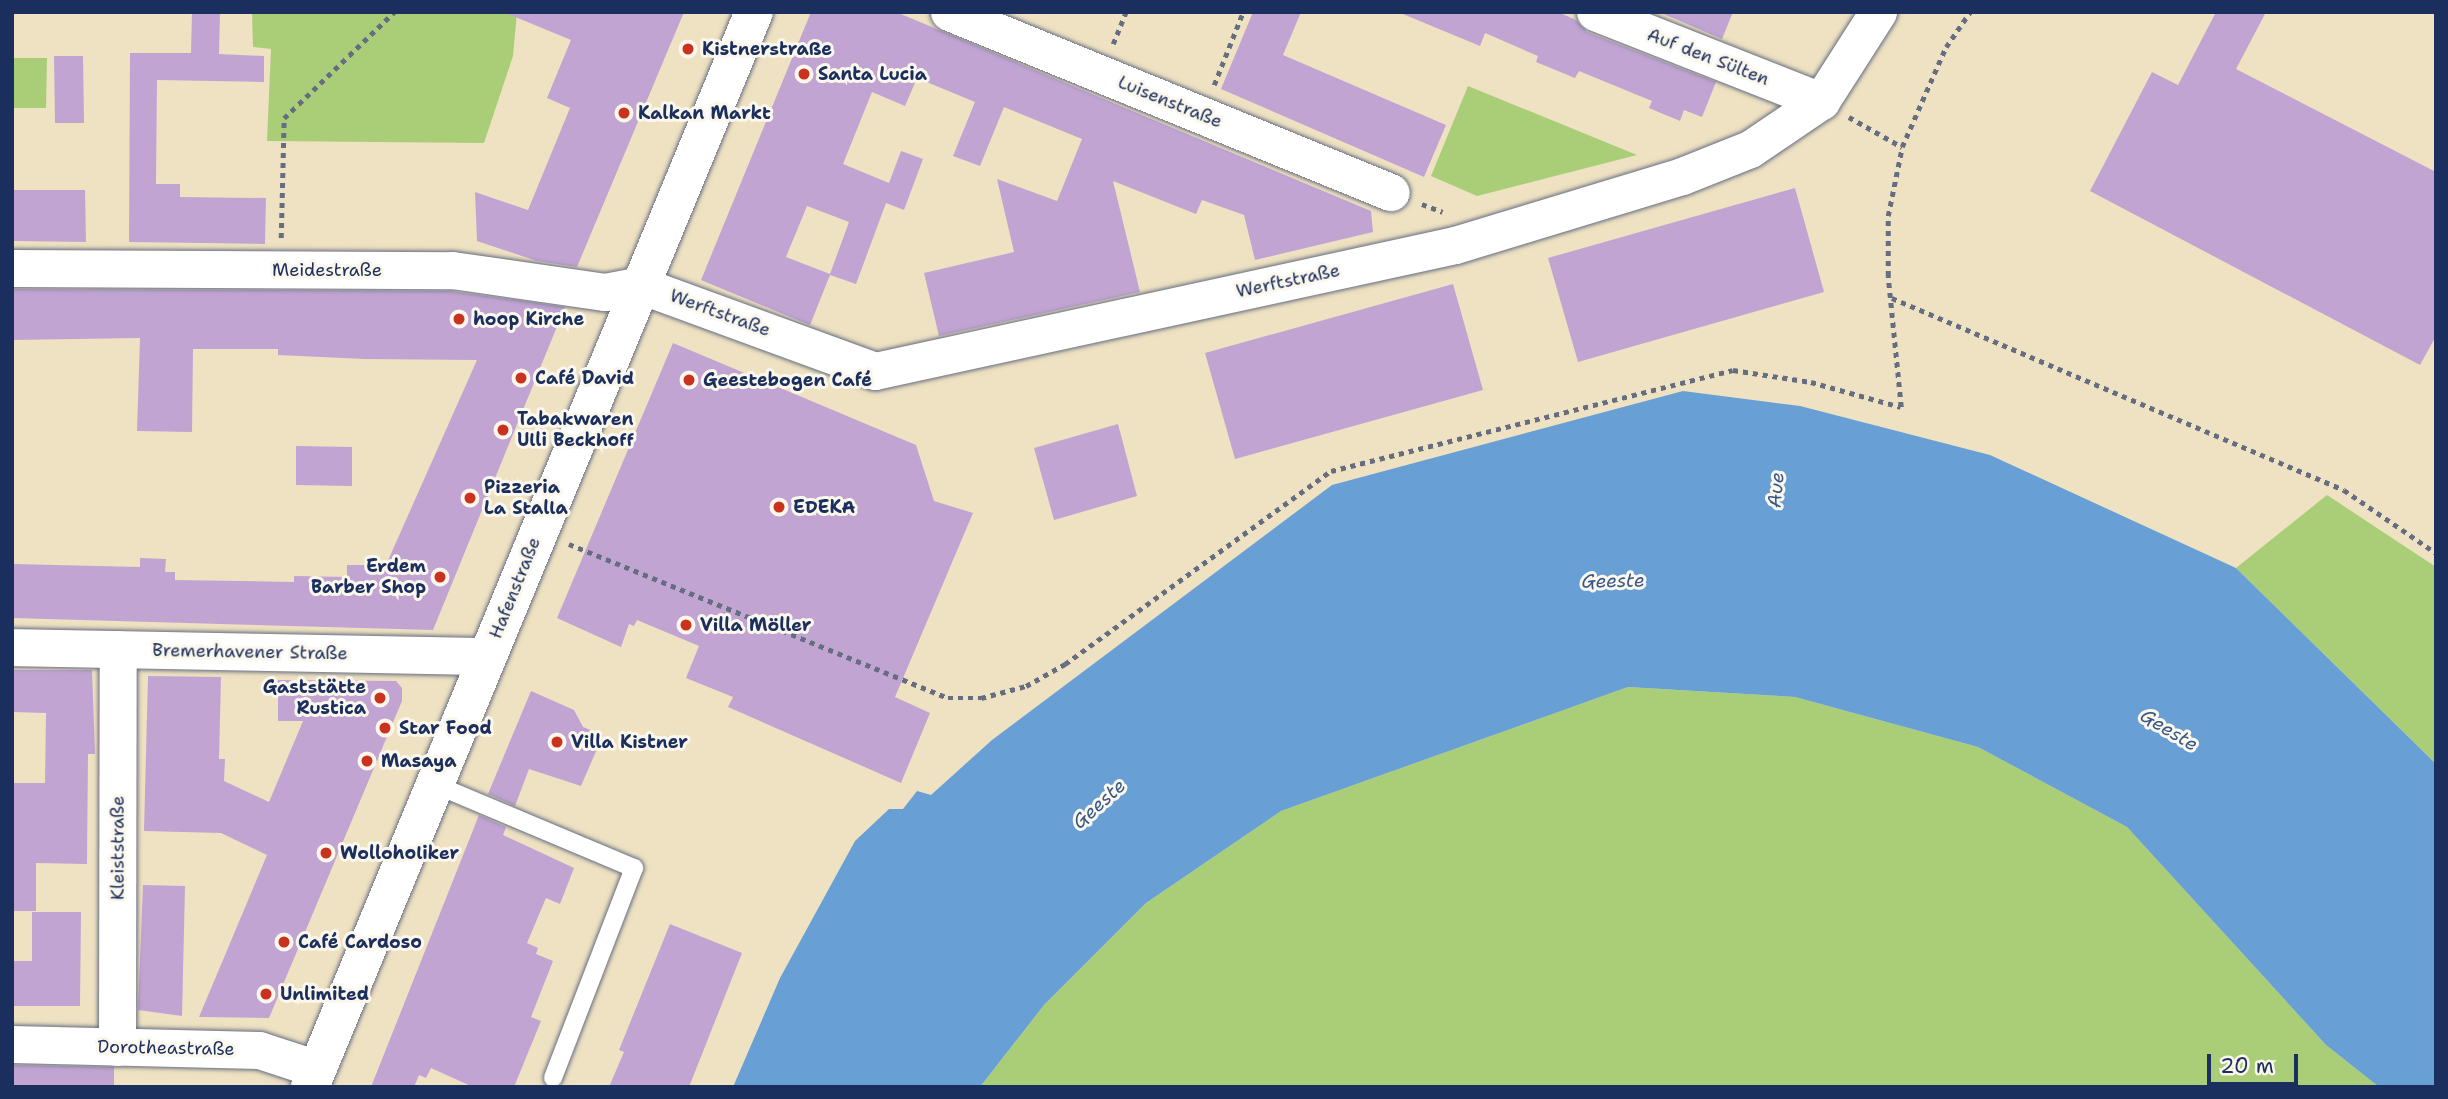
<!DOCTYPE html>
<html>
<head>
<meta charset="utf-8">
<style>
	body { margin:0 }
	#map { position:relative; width:2448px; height:1099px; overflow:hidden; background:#efe2c2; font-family:"Shantell Sans",sans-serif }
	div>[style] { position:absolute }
	.green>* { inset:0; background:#aace78 }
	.water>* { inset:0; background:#68a0d6 }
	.building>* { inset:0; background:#c1a4d2 }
	.path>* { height:4.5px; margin-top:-2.25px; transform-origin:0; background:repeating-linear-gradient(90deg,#656e81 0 5px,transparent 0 10px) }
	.roads { filter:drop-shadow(0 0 2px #656e81) drop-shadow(0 0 2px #656e81) }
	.service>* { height:18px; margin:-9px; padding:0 9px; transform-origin:9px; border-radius:9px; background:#fff }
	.minor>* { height:37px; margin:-18.5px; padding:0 18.5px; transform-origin:18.5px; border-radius:18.5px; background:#fff }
	.secondary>* { height:38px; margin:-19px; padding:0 19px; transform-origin:19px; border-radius:19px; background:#fff }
	.dots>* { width:19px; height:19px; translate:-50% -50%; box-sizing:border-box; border:4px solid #fbf7ec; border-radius:50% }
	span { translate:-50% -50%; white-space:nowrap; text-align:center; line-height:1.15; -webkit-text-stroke:6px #fbf7ec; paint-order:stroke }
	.poi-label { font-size:18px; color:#1b2f5e; font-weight:700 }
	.left { translate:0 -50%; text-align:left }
	.right { translate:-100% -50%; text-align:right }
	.street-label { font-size:18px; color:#1b2f5e }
	.water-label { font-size:19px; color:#365788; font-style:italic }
	.frame { position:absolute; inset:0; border:14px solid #1b2f5e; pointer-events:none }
	.scale { position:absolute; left:2207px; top:1054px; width:91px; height:32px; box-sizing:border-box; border:4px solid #1b2f5e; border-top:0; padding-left:9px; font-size:21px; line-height:24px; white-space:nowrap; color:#1b2f5e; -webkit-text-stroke:5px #fbf7ec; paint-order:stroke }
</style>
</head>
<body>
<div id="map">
	<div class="green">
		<div style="clip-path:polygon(252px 12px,517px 12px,513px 56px,484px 143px,267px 141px,271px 49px,253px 47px)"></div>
		<div style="clip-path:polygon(12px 58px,47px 58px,46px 108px,12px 108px)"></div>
		<div style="clip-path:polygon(1468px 86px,1637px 155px,1477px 196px,1431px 176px)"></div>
		<div style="clip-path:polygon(2327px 495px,2436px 567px,2436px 764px,2236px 568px)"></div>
		<div style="clip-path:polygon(1628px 687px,1795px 697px,1978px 747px,2127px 827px,2326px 1045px,2379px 1087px,980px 1087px,1044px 1005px,1146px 903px,1281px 811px)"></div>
	</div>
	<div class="water">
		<div style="clip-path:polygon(1683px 391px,1800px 406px,1990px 455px,2236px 568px,2436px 764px,2436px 1087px,2379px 1087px,2326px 1045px,2127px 827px,1978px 747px,1795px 697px,1628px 687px,1281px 811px,1146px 903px,1044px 1005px,980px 1087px,733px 1087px,780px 978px,855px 841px,889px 809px,903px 809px,917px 791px,931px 795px,992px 740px,1332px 485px)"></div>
	</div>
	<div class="building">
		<div style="clip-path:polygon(192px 12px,220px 12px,219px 54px,264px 56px,264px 82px,157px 80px,156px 184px,180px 184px,180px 197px,266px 198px,265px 244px,129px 242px,130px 53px,191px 53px)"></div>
		<div style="clip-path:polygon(503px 12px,684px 12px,577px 267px,537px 261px,477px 241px,475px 192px,528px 210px,570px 108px,547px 98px,571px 40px)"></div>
		<div style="clip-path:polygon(evenodd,811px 12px,896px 12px,1371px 211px,1373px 232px,1255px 260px,1244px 215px,1202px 200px,1196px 214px,1113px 181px,1140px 292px,939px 336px,924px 273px,1014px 252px,997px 179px,1057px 201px,1082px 139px,1004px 107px,980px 166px,953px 156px,975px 102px,917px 78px,905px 106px,872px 92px,843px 164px,889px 183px,901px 151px,923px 159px,904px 210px,886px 203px,856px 284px,830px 275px,810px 325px,795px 319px,701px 280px,811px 12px,807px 206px,849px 222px,830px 274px,786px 257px,807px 206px)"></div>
		<div style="clip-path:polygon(1253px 12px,1301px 12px,1283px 55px,1446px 125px,1424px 177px,1221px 89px)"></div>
		<div style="clip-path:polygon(1398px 12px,1558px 12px,1576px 20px,1587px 32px,1716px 82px,1702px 117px,1684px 110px,1680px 121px,1649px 108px,1652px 101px,1579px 71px,1575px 78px,1536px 62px,1538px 56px,1485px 33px,1480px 46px)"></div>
		<div style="clip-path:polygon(1659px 12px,1733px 12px,1722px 39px)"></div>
		<div style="clip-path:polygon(2216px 12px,2266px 12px,2236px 69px,2436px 172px,2436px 336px,2420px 365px,2090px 191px,2152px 72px,2178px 85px)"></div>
		<div style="clip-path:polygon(54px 56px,83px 56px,84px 123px,55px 123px)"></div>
		<div style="clip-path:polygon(1795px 188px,1824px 292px,1578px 362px,1548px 258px)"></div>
		<div style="clip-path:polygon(12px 190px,85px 190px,86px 242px,12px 241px)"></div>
		<div style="clip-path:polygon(1453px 284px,1483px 390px,1235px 459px,1205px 353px)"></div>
		<div style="clip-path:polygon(12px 289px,450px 291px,565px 307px,433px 630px,12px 618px,13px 564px,140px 567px,140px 558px,166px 559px,165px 572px,175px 572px,175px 580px,294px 582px,294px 576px,347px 577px,347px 565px,386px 565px,477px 360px,364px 359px,278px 355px,278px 349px,193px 349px,192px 432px,137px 431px,140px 338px,12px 340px)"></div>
		<div style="clip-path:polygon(673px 343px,916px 445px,934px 501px,973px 513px,895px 697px,930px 713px,901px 783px,728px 707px,733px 697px,686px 678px,699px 646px,637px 620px,634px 626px,629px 624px,621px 647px,557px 618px)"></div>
		<div style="clip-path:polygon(1118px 424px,1137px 496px,1054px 520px,1034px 448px)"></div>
		<div style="clip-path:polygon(296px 446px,352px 447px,352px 486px,296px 485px)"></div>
		<div style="clip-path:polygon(12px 670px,92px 670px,95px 754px,88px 754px,87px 864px,36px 863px,36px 911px,12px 911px,12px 783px,45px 783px,46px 713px,12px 712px)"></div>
		<div style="clip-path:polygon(148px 676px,221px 677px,219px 759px,225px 759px,224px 781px,269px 802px,303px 721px,278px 721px,278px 680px,396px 681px,402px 688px,402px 701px,269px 1018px,199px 1017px,267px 855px,221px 833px,144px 831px)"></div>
		<div style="clip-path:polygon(531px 691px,574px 710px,583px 727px,603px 735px,581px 786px,529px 769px,515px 806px,488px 794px)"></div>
		<div style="clip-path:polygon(479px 815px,506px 827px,503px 835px,574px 868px,560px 904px,546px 898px,527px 943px,538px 948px,536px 954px,553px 961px,531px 1017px,541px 1021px,514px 1087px,473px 1087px,431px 1068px,426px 1078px,419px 1075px,414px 1087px,371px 1087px)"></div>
		<div style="clip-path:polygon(143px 885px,185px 886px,182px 1016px,138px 1010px)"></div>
		<div style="clip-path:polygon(32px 912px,81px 912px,80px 1006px,12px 1006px,12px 961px,32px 961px)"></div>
		<div style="clip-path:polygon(670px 924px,742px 953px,689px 1087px,609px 1087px,624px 1052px,619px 1050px)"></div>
		<div style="clip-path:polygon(12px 1065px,114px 1067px,114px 1087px,12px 1087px)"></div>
	</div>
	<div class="path">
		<div style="left:1113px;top:44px;width:35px;rotate:-68deg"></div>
		<div style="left:1214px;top:85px;width:79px;rotate:-68.3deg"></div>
		<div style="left:1849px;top:117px;width:61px;rotate:29.5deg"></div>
		<div style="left:1422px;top:204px;width:22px;rotate:21deg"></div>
		<div style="left:281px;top:238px;width:120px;rotate:-88.6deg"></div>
		<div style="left:284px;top:118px;width:153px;rotate:-43.9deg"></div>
		<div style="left:1892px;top:298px;width:491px;rotate:23deg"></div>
		<div style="left:2344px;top:490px;width:112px;rotate:34.4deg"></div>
		<div style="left:569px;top:544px;width:409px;rotate:22.1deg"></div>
		<div style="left:948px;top:698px;width:33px"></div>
		<div style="left:981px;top:698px;width:47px;rotate:-14.9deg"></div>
		<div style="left:1026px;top:686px;width:45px;rotate:-29.4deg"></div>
		<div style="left:1065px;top:664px;width:329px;rotate:-36deg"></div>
		<div style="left:1331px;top:471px;width:414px;rotate:-14.1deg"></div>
		<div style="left:1733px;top:370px;width:79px;rotate:8.7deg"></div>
		<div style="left:1811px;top:382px;width:93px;rotate:15.5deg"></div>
		<div style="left:1901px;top:407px;width:132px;rotate:-95.7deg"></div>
		<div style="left:1888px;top:276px;width:60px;rotate:-90deg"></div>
		<div style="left:1888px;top:216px;width:70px;rotate:-78.5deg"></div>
		<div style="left:1902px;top:147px;width:109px;rotate:-66.3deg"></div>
		<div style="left:1946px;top:47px;width:42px;rotate:-55.6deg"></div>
	</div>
	<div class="roads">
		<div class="service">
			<div style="left:434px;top:784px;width:217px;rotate:22.8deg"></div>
			<div style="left:634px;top:868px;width:225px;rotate:111.1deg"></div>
		</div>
		<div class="minor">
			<div style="left:949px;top:12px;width:477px;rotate:22.2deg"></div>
			<div style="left:1595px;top:12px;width:243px;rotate:21.5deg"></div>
			<div style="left:12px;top:268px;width:440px;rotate:0.3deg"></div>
			<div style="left:452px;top:270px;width:155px;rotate:8.2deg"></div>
			<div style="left:605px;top:292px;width:36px;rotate:-11deg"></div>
			<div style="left:640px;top:285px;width:250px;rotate:20.1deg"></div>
			<div style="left:875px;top:371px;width:594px;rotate:-12.26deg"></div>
			<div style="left:1455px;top:245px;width:237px;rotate:-16.9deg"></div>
			<div style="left:1682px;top:176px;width:73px;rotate:-21.7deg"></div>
			<div style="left:1750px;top:149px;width:86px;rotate:-34.1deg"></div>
			<div style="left:1821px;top:101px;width:106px;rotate:-57.4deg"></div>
			<div style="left:12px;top:647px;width:475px;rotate:1.1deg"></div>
			<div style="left:12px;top:1044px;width:247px;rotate:1.4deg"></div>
			<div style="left:259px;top:1050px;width:61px;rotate:18.1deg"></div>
			<div style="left:117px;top:1047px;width:398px;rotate:-89.9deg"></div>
		</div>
		<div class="secondary">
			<div style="left:310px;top:1087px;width:1163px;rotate:-67.56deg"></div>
		</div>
	</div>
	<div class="dots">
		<div style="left:688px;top:49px;background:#c8321e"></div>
		<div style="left:804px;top:74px;background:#c8321e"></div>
		<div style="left:624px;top:113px;background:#c8321e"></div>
		<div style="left:459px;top:319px;background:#c8321e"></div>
		<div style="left:521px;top:378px;background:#c8321e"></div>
		<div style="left:689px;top:380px;background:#c8321e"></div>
		<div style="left:503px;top:430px;background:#c8321e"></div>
		<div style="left:470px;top:498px;background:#c8321e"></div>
		<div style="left:779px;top:507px;background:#c8321e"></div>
		<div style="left:440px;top:577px;background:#c8321e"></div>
		<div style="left:686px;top:625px;background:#c8321e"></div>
		<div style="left:380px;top:698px;background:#c8321e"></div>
		<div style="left:385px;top:728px;background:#c8321e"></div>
		<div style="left:557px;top:742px;background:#c8321e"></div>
		<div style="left:367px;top:761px;background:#c8321e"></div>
		<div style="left:326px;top:853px;background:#c8321e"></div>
		<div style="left:284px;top:942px;background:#c8321e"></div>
		<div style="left:266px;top:994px;background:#c8321e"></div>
	</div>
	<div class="poi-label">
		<span class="left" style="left:702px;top:49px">Kistnerstraße</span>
		<span class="left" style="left:818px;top:74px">Santa Lucia</span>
		<span class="left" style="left:638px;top:113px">Kalkan Markt</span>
		<span class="left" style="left:473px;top:319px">hoop Kirche</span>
		<span class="left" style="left:535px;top:378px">Café David</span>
		<span class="left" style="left:703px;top:380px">Geestebogen Café</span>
		<span class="left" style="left:517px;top:430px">Tabakwaren<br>Ulli Beckhoff</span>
		<span class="left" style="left:484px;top:498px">Pizzeria<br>La Stalla</span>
		<span class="left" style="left:793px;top:507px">EDEKA</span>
		<span class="right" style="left:426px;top:577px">Erdem<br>Barber Shop</span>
		<span class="left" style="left:700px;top:625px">Villa Möller</span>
		<span class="right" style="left:366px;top:698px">Gaststätte<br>Rustica</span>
		<span class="left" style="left:399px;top:728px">Star Food</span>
		<span class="left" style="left:571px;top:742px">Villa Kistner</span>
		<span class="left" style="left:381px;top:761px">Masaya</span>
		<span class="left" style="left:340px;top:853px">Wolloholiker</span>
		<span class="left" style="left:298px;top:942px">Café Cardoso</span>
		<span class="left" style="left:280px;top:994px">Unlimited</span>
	</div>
	<div class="street-label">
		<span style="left:1708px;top:57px;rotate:21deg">Auf den Sülten</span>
		<span style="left:1170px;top:102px;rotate:22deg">Luisenstraße</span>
		<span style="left:327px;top:270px">Meidestraße</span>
		<span style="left:1288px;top:281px;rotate:-12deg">Werftstraße</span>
		<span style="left:720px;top:313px;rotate:20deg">Werftstraße</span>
		<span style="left:515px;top:588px;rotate:-68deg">Hafenstraße</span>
		<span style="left:250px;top:652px;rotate:1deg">Bremerhavener Straße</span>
		<span style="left:118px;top:848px;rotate:-90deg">Kleiststraße</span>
		<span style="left:166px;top:1048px;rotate:1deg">Dorotheastraße</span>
	</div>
	<div class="water-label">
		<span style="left:1776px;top:490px;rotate:-85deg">Aue</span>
		<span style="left:1613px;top:581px;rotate:-1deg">Geeste</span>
		<span style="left:2169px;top:730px;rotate:31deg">Geeste</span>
		<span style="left:1099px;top:804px;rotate:-42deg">Geeste</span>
	</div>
	<div class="frame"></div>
	<div class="scale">20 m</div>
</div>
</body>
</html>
